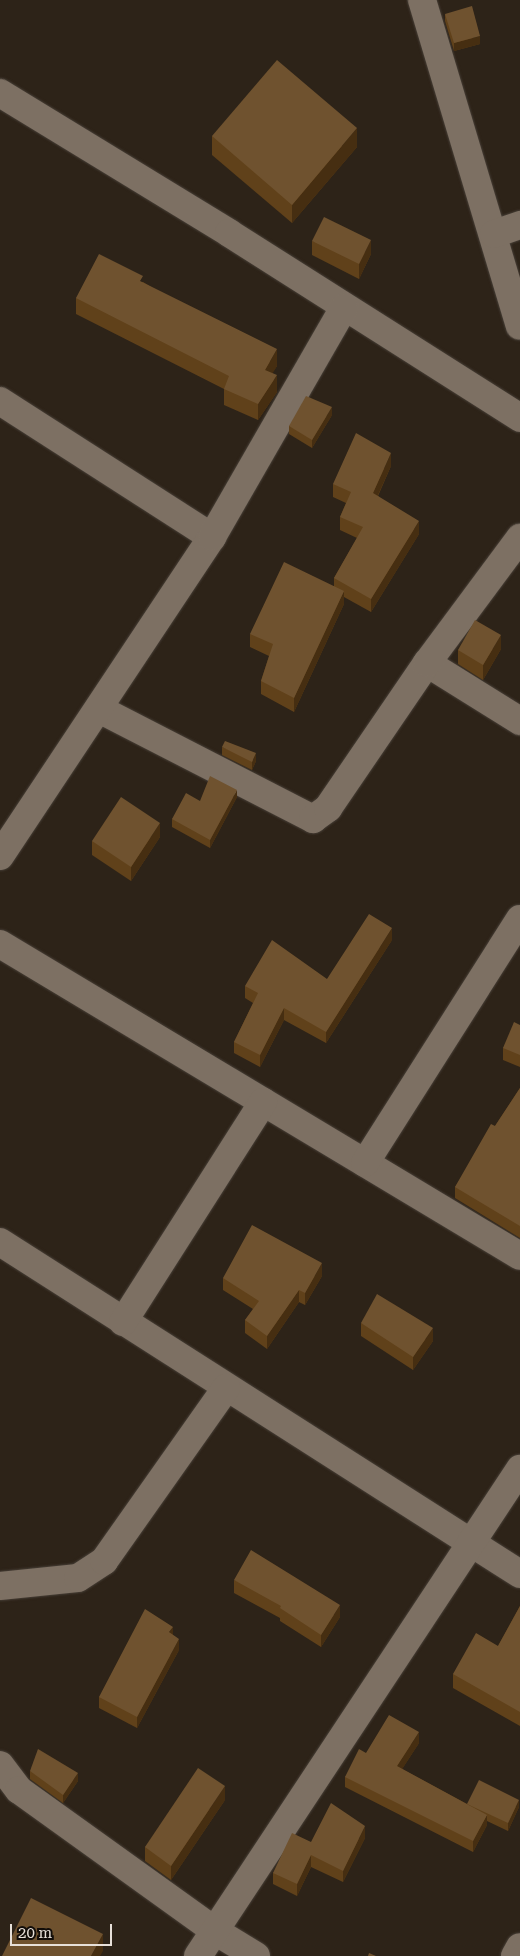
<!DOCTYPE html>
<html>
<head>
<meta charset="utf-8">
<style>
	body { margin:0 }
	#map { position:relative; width:520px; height:1956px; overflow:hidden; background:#2d2318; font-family:"Roboto Serif",serif }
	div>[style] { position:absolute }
	.roads { filter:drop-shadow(0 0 1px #473f37) drop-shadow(0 0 1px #473f37) }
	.street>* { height:28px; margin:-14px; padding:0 14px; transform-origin:14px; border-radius:14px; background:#7d7063 }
	.wall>* { inset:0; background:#60411a }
	.shaded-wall>* { inset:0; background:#462e11 }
	.building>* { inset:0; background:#6f522f }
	span { translate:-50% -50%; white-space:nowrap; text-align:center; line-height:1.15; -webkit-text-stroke:4px #120d09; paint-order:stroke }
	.scale { position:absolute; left:10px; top:1924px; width:102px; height:22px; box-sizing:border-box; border:2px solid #e7e0d9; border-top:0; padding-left:6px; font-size:15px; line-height:18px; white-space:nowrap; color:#e7e0d9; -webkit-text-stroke:4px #120d09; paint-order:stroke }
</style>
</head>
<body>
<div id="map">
	<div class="roads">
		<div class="street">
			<div style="left:422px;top:0;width:340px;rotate:73.3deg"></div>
			<div style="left:0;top:93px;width:268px;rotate:31.4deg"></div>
			<div style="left:229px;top:233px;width:345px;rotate:32.4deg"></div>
			<div style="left:494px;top:234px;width:28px;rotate:-19deg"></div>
			<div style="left:0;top:401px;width:252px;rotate:32.7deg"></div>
			<div style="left:427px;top:663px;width:110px;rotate:31.9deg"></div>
			<div style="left:99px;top:709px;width:241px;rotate:27.2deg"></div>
			<div style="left:313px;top:819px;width:19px;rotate:-36deg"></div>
			<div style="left:328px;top:808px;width:176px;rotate:-55.7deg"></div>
			<div style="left:427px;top:663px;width:156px;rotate:-53.4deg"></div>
			<div style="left:0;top:856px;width:383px;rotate:-56.4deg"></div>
			<div style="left:212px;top:537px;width:265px;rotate:-60.1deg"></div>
			<div style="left:0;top:944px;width:606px;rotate:30.96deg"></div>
			<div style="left:365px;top:1163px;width:289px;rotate:-57.6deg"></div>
			<div style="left:0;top:1242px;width:617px;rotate:32.56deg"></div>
			<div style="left:123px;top:1322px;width:261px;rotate:-57.5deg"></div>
			<div style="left:0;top:1586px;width:78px;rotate:-5.9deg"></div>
			<div style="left:78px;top:1578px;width:31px;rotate:-33deg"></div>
			<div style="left:104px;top:1561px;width:212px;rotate:-54.8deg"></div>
			<div style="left:0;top:1765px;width:31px;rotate:53deg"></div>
			<div style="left:19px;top:1790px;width:241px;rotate:35.7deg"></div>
			<div style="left:215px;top:1931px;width:48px;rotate:31.4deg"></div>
			<div style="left:198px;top:1956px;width:584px;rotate:-56.53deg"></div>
			<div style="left:515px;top:1956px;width:10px;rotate:-61deg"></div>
		</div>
	</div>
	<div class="wall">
		<div style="clip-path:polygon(445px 14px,480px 44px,454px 51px,445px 21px)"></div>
		<div style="clip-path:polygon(212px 136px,357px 147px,292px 223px,212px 155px)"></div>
		<div style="clip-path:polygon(312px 241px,371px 254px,359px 279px,312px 255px)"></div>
		<div style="clip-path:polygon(143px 282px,277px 366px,272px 373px,277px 392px,258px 420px,224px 405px,224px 389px,76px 314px,76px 298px)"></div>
		<div style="clip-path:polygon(332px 415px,312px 448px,289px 434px,289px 426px)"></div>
		<div style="clip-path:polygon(391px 466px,378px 496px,419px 534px,371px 612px,344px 597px,344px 604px,294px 712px,261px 694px,261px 681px,269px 656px,250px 647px,250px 634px,334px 586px,334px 578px,357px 538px,340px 530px,340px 517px,346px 503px,333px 497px,333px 484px)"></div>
		<div style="clip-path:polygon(501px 649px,483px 680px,458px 664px,458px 650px)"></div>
		<div style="clip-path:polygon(222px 747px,256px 761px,252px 770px,222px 755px)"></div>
		<div style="clip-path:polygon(237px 797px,210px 848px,172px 827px,172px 819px,200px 801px)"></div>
		<div style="clip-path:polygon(160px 837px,131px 881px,92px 855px,92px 841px)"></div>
		<div style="clip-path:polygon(392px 940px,326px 1043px,284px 1020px,260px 1067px,234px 1053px,234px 1042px,253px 1003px,245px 998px,245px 986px,327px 979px)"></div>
		<div style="clip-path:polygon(520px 1025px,520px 1067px,503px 1060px,503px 1048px)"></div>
		<div style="clip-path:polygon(520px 1088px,520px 1238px,455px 1198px,455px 1187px)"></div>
		<div style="clip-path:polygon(322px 1276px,305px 1305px,299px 1302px,267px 1349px,245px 1333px,245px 1320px,253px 1309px,223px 1290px,223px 1278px)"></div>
		<div style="clip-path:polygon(361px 1323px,433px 1341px,413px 1370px,361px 1336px)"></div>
		<div style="clip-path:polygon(234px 1580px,340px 1617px,321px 1647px,280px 1621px,280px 1618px,234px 1593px)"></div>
		<div style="clip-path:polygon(520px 1606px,520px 1726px,453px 1688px,453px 1674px,498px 1646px)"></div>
		<div style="clip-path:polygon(179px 1650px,137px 1728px,99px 1708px,99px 1697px)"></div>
		<div style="clip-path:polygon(419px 1743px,402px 1769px,467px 1804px,519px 1807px,508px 1831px,487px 1821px,487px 1825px,473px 1852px,345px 1787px,345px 1777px,366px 1753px)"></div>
		<div style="clip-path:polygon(30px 1771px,78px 1781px,63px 1803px,30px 1779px)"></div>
		<div style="clip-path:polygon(225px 1800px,171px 1880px,145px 1861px,145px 1847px)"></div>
		<div style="clip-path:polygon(365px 1838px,343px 1882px,311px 1867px,297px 1896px,273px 1884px,273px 1873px,311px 1842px)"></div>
	</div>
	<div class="shaded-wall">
		<div style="clip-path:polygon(480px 36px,480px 44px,454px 51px,454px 43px)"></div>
		<div style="clip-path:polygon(357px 128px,357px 147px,292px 223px,292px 205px)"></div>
		<div style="clip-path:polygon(371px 240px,371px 254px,359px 279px,359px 264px)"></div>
		<div style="clip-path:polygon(277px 349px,277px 366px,265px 386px,265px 370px)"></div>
		<div style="clip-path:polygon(277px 375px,277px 392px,258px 420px,258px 404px)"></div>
		<div style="clip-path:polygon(332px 407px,332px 415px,312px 448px,312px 440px)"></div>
		<div style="clip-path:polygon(391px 453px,391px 466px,373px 506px,373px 493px)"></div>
		<div style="clip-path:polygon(419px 521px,419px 534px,371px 612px,371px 599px)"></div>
		<div style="clip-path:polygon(344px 591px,344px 604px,294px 712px,294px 698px)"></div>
		<div style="clip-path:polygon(501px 635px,501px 649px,483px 680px,483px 665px)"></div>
		<div style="clip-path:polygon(256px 753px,256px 761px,252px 770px,252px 762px)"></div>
		<div style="clip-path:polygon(237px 790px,237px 797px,210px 848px,210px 840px)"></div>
		<div style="clip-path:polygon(160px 823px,160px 837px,131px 881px,131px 867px)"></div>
		<div style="clip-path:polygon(392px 928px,392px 940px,326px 1043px,326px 1032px)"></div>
		<div style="clip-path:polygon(284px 1008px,284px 1020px,260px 1067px,260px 1055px)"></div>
		<div style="clip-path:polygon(322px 1263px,322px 1276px,305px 1305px,305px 1293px)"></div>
		<div style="clip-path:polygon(299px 1290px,299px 1302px,267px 1349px,267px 1336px)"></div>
		<div style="clip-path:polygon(433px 1328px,433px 1341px,413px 1370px,413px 1357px)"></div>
		<div style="clip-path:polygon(340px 1605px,340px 1617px,321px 1647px,321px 1635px)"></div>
		<div style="clip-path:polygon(173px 1627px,173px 1638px,169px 1632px)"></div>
		<div style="clip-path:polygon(179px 1639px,179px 1650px,137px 1728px,137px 1717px)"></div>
		<div style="clip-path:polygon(419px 1732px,419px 1743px,397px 1777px,397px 1766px)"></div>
		<div style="clip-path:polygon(78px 1773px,78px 1781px,63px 1803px,63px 1795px)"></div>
		<div style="clip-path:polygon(225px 1786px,225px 1800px,171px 1880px,171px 1866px)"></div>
		<div style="clip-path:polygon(519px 1800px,519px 1807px,508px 1831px,508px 1823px)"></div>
		<div style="clip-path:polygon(487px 1815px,487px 1825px,473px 1852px,473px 1841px)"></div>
		<div style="clip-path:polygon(365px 1826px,365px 1838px,343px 1882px,343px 1871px)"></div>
		<div style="clip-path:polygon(311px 1855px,311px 1867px,297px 1896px,297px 1884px)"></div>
		<div style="clip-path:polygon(103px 1934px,103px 1951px,100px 1956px,91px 1956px)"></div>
	</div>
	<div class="building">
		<div style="clip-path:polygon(472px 6px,480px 36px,454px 43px,445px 14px)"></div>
		<div style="clip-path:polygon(277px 60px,357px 128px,292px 205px,212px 136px)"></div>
		<div style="clip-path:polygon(324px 217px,371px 240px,359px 264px,312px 241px)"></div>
		<div style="clip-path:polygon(99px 254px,143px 276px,140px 281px,277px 349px,265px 370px,277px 375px,258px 404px,224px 389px,229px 376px,76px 298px)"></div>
		<div style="clip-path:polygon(306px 396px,332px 407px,312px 440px,289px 426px)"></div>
		<div style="clip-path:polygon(356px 433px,391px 453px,373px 493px,419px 521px,371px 599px,334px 578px,363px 527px,340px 517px,351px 492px,333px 484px)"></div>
		<div style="clip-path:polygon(284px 562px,344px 591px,294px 698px,261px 681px,273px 644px,250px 634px)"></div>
		<div style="clip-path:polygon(475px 620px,501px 635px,483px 665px,458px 650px)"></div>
		<div style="clip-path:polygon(225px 741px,256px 753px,252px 762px,222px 747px)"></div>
		<div style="clip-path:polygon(210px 776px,237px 790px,210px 840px,172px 819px,186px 793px,200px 801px)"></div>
		<div style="clip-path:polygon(121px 797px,160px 823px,131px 867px,92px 841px)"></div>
		<div style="clip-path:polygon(369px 914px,392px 928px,326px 1032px,284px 1008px,260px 1055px,234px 1042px,258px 993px,245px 986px,272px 940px,327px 979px)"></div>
		<div style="clip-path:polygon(514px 1022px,520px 1025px,520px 1055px,503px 1048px)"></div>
		<div style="clip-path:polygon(520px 1088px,520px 1226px,455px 1187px,491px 1124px,495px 1126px)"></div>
		<div style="clip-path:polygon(252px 1225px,322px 1263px,305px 1293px,299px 1290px,267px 1336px,245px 1320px,259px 1301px,223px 1278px)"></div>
		<div style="clip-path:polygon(377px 1294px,433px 1328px,413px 1357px,361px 1323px)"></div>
		<div style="clip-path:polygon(251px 1550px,340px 1605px,321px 1635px,280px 1608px,281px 1606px,234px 1580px)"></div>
		<div style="clip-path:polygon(520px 1606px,520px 1712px,453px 1674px,476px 1633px,498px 1646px)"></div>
		<div style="clip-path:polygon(145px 1609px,173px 1627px,169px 1632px,179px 1639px,137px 1717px,99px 1697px)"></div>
		<div style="clip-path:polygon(389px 1715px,419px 1732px,397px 1766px,487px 1815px,473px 1841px,345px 1777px,359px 1749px,366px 1753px)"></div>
		<div style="clip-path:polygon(38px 1749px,78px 1773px,63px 1795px,30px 1771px)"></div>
		<div style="clip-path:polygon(198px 1768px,225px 1786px,171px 1866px,145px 1847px)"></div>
		<div style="clip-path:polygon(479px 1780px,519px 1800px,508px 1823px,467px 1804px)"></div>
		<div style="clip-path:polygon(331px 1803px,365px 1826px,343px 1871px,311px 1855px,297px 1884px,273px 1873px,292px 1833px,311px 1842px)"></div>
		<div style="clip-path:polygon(31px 1898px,103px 1934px,91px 1956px,2px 1956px)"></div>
		<div style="clip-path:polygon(369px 1953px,376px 1956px,368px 1956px)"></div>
	</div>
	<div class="scale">20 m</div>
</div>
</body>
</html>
